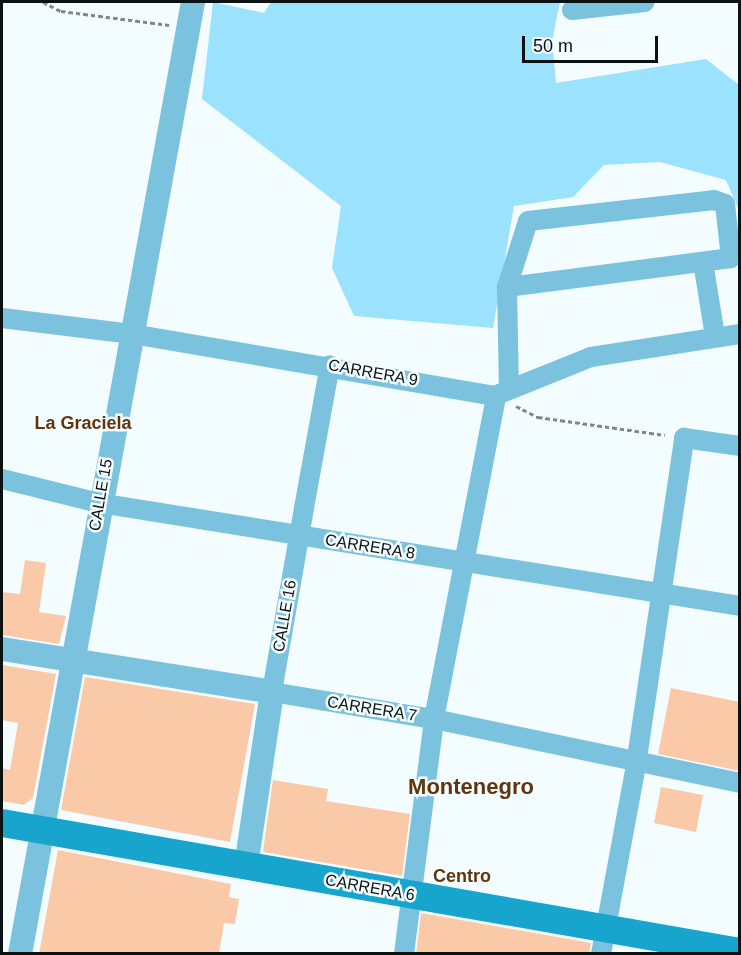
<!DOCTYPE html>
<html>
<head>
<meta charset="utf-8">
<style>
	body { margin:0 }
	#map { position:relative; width:741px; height:955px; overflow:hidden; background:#f3fcff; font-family:Helvetica,sans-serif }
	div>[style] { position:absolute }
	.green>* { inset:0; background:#9ae2fe }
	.building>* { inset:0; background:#fac9a7 }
	.path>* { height:3px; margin-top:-1.5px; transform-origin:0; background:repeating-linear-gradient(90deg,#81888a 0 4.5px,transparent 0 7.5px) }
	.minor>* { height:20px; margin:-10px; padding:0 10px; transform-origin:10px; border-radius:10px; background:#7bc2de }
	.tertiary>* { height:24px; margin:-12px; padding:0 12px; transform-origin:12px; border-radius:12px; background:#7bc2de }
	.secondary>* { height:28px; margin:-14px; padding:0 14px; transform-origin:14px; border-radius:14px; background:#17a5ce }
	.minor-bridge>* { height:20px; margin:-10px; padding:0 10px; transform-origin:10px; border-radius:10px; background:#7bc2de }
	span { translate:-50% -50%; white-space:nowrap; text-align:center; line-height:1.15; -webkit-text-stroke:5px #f3fcff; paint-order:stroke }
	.street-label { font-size:16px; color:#0c1112 }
	.neighbourhood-label { font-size:18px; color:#60340e; font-weight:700 }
	.district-label { font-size:22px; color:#60340e; font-weight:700 }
	.frame { position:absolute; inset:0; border:3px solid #0c1112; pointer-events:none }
	.scale { position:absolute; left:522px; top:36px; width:136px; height:27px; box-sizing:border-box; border:3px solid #0c1112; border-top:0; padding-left:8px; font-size:18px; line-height:21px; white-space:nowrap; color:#0c1112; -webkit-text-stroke:4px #f3fcff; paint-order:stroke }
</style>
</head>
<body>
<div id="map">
	<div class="green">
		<div style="clip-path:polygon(213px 2px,264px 13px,271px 2px,560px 2px,552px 41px,556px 83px,706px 59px,739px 85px,739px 210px,726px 180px,660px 162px,604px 165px,573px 197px,514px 206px,493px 328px,354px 316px,332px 268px,341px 206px,202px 99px)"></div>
	</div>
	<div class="building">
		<div style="clip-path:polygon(25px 560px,46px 563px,39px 612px,66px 616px,59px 644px,2px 635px,2px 592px,20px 594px)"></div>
		<div style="clip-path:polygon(2px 665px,56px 674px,33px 798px,24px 805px,2px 801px,2px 768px,10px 770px,18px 723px,2px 720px)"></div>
		<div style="clip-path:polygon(85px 677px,255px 704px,230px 842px,61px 810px)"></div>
		<div style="clip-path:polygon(671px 688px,740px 702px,740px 771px,658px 754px)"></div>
		<div style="clip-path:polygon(273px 780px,328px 789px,326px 801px,410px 814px,402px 876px,263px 852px)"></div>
		<div style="clip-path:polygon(661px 787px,703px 795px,696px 832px,654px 823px)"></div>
		<div style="clip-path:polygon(58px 850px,231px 884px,229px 897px,239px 899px,235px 924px,224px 923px,219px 954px,39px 954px)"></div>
		<div style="clip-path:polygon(421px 913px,591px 943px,589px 954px,416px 954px)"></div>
	</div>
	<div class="path">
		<div style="left:43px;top:2px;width:20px;rotate:27deg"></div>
		<div style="left:61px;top:11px;width:109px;rotate:7.4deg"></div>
		<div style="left:516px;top:406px;width:25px;rotate:27deg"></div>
		<div style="left:538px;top:417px;width:128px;rotate:8.1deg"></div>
	</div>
	<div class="minor">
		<div style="left:572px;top:10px;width:73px;rotate:-6.3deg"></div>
		<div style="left:703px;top:262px;width:75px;rotate:80.8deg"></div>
		<div style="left:507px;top:287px;width:69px;rotate:-72.3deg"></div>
		<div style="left:528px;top:221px;width:187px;rotate:-6.4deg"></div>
		<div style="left:714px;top:200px;width:12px;rotate:20deg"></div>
		<div style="left:725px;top:204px;width:54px;rotate:83.7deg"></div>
		<div style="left:731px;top:258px;width:226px;rotate:172.6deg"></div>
		<div style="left:507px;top:287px;width:101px;rotate:88.9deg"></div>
		<div style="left:2px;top:318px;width:131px;rotate:7deg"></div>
		<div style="left:132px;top:334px;width:369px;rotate:9.7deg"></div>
		<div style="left:499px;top:394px;width:99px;rotate:-21.9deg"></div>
		<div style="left:591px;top:357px;width:151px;rotate:-8.8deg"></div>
		<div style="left:2px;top:479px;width:100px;rotate:13.9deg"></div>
		<div style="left:99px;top:503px;width:649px;rotate:9.13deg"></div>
		<div style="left:304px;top:508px;width:145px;rotate:-79.7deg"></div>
		<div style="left:292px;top:577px;width:117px;rotate:99.9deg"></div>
		<div style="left:272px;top:692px;width:164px;rotate:9.5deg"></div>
		<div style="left:434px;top:719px;width:313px;rotate:11.8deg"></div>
		<div style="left:404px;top:954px;width:237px;rotate:-82.7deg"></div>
		<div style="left:434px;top:719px;width:329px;rotate:-79.1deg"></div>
		<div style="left:601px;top:954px;width:192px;rotate:-79.5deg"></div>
		<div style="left:636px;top:765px;width:331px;rotate:-81.6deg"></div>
		<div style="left:684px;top:438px;width:57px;rotate:8.1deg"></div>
	</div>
	<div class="tertiary">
		<div style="left:2px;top:649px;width:273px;rotate:9deg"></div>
		<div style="left:272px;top:692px;width:177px;rotate:98.5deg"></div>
		<div style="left:20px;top:954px;width:968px;rotate:-79.7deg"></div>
	</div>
	<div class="secondary">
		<div style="left:2px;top:823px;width:749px;rotate:9.91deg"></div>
	</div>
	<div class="minor-bridge">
		<div style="left:292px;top:577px;width:70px;rotate:-80.1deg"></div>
	</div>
	<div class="street-label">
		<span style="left:373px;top:373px;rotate:10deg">CARRERA 9</span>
		<span style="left:101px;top:495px;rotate:-80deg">CALLE 15</span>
		<span style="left:370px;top:547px;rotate:9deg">CARRERA 8</span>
		<span style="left:285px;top:616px;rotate:-80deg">CALLE 16</span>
		<span style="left:372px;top:709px;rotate:9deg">CARRERA 7</span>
		<span style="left:370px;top:888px;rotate:10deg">CARRERA 6</span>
	</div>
	<div class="neighbourhood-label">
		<span style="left:83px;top:423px">La Graciela</span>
		<span style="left:462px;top:876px">Centro</span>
	</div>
	<div class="district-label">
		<span style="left:471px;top:787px">Montenegro</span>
	</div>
	<div class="frame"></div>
	<div class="scale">50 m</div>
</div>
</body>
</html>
